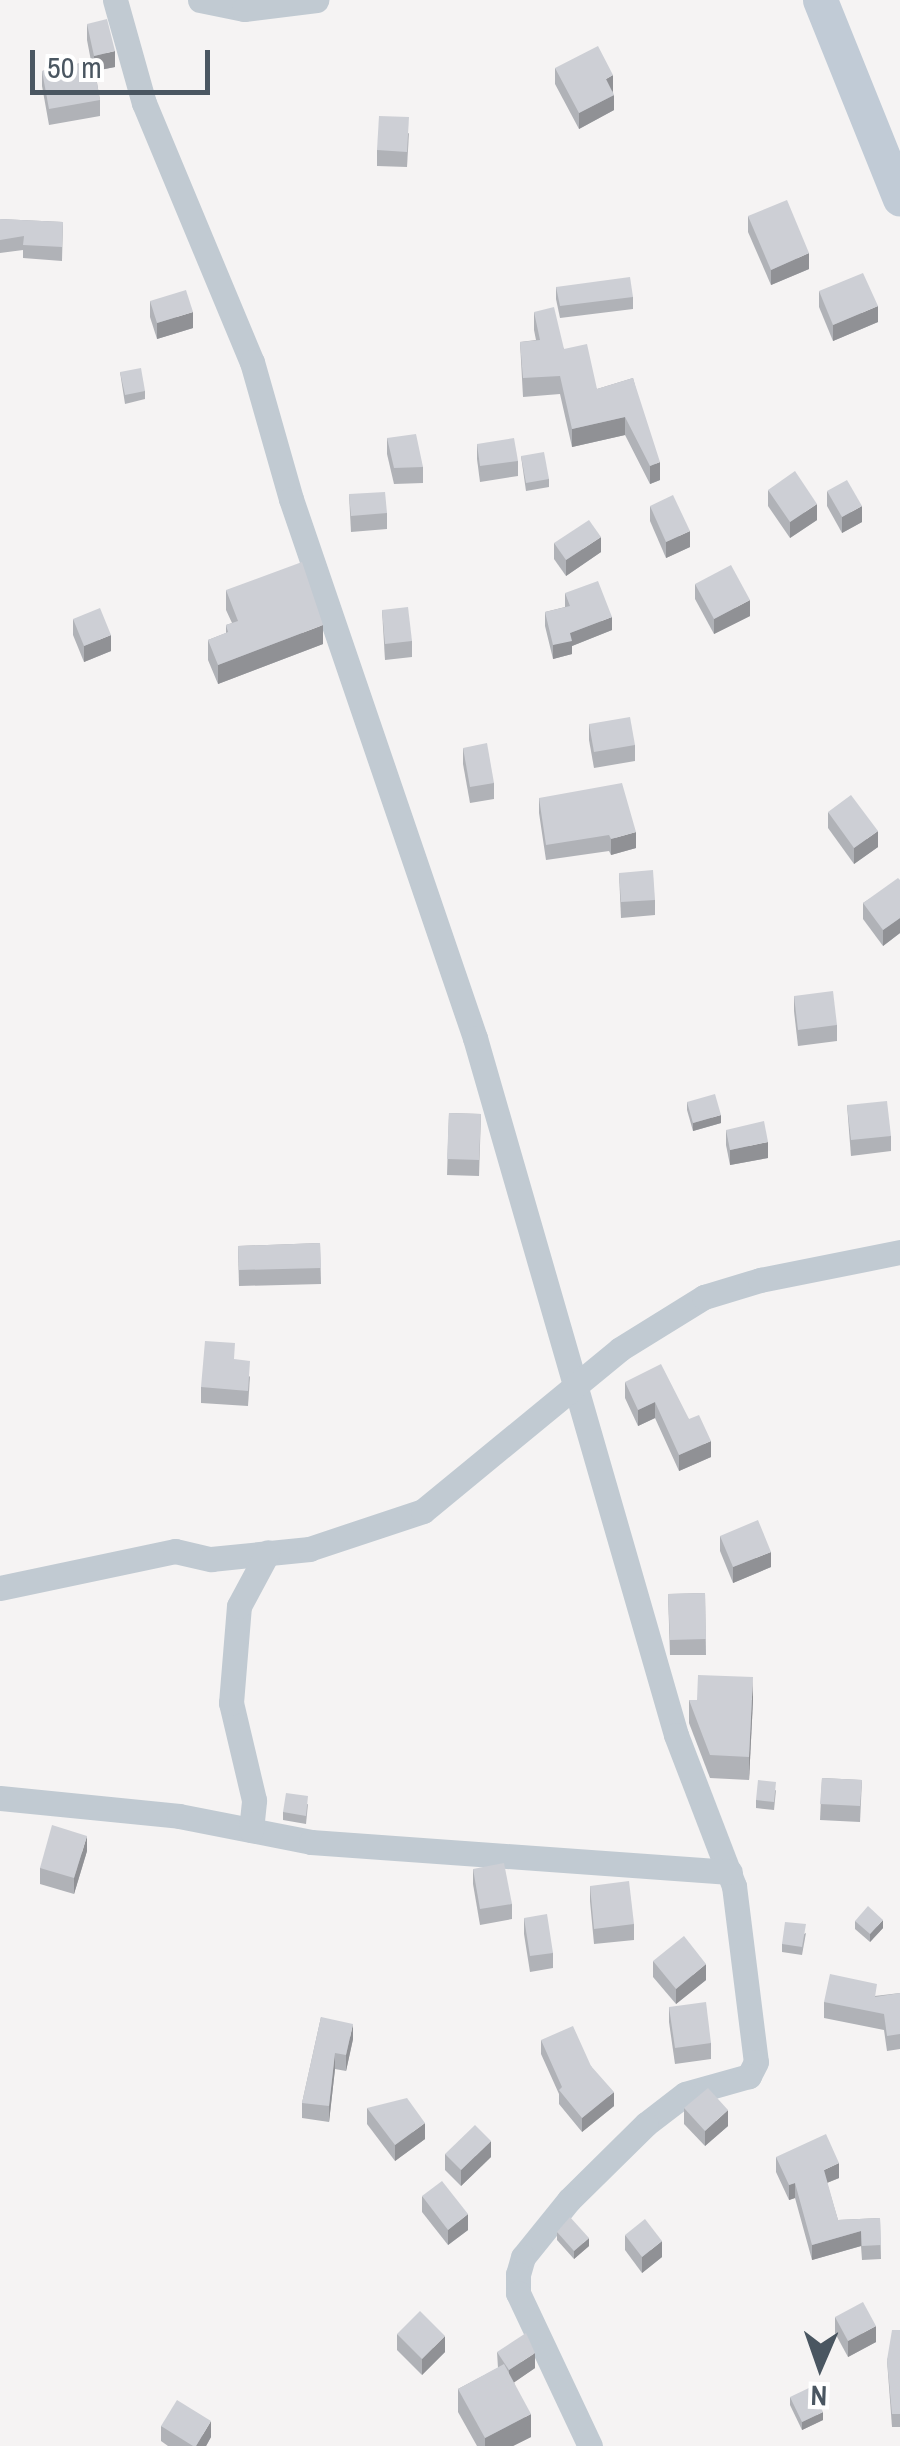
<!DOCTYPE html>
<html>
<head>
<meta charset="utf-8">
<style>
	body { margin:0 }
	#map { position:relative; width:900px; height:2446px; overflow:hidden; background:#f5f3f3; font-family:"Archivo Narrow",sans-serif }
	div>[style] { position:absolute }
	.street>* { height:25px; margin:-12.5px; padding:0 12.5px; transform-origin:12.5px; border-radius:12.5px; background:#c1cad2 }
	.secondary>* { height:35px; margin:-17.5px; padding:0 17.5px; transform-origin:17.5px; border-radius:17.5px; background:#c1cbd6 }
	.wall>* { inset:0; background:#b0b2b7 }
	.shaded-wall>* { inset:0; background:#909195 }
	.building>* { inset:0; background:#cdcfd5 }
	span { translate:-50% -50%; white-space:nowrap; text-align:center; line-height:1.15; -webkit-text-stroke:9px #fff; paint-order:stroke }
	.north { position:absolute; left:770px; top:2316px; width:100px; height:100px; -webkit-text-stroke:8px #fff; paint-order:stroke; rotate:182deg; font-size:28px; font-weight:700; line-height:40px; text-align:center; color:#4a5661 }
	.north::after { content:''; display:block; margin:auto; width:35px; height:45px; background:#4a5661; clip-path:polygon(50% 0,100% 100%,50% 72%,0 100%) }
	.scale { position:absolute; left:30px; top:50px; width:180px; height:45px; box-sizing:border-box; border:5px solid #4a5661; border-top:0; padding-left:12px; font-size:30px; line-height:35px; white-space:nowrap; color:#4a5661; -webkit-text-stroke:8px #fff; paint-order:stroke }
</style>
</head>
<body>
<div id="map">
	<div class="street">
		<div style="left:115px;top:0;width:107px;rotate:74.3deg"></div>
		<div style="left:144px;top:103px;width:281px;rotate:67.4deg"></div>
		<div style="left:252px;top:362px;width:142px;rotate:74.1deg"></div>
		<div style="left:291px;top:499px;width:570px;rotate:71.15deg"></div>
		<div style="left:475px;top:1038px;width:725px;rotate:73.91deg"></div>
		<div style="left:676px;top:1735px;width:162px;rotate:69deg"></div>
		<div style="left:734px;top:1886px;width:177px;rotate:82.9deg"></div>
		<div style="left:756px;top:2062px;width:16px;rotate:117deg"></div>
		<div style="left:749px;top:2076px;width:66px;rotate:164.3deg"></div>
		<div style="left:685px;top:2094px;width:49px;rotate:142.4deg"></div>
		<div style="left:646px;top:2124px;width:108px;rotate:135.4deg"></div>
		<div style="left:569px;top:2200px;width:73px;rotate:128.9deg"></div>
		<div style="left:523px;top:2257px;width:18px;rotate:106deg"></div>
		<div style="left:518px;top:2274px;width:19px;rotate:90deg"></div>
		<div style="left:518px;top:2293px;width:169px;rotate:64.8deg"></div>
		<div style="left:200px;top:0;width:45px;rotate:11.6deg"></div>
		<div style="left:244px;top:9px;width:73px;rotate:-7.1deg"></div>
		<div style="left:0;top:1588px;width:179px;rotate:-11.9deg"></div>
		<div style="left:175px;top:1551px;width:37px;rotate:13deg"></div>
		<div style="left:211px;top:1559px;width:99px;rotate:-5.8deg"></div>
		<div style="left:309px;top:1549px;width:120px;rotate:-18.4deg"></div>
		<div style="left:423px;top:1511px;width:255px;rotate:-39.4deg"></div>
		<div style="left:620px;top:1349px;width:99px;rotate:-31.8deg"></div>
		<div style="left:704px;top:1297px;width:59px;rotate:-16.9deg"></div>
		<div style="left:760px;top:1280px;width:143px;rotate:-11.3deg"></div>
		<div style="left:0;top:1798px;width:180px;rotate:5.7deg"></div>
		<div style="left:179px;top:1816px;width:135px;rotate:11.1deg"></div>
		<div style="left:311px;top:1842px;width:420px;rotate:4.1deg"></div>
		<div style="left:251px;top:1830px;width:30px;rotate:-84deg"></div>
		<div style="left:254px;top:1800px;width:100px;rotate:-103.3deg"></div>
		<div style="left:231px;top:1703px;width:97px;rotate:-85.3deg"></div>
		<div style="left:239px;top:1606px;width:61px;rotate:-61.8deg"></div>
	</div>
	<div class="secondary">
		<div style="left:820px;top:0;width:214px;rotate:68.1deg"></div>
	</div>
	<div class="wall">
		<div style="clip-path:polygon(87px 24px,115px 67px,95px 71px,100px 100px,100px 116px,49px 125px,42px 86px,42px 71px,91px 61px,87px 40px)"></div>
		<div style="clip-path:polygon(555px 68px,613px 91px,614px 110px,579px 129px,555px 84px)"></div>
		<div style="clip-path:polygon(409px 133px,407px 167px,377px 166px,377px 150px)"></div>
		<div style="clip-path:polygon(748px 216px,809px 269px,771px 285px,748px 232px)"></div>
		<div style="clip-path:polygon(0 219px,63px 222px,62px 261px,23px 258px,23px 250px,0 253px)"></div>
		<div style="clip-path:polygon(556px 287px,633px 297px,633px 309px,560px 318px,556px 299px)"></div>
		<div style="clip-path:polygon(819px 291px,878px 322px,833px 341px,819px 307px)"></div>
		<div style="clip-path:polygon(150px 301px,193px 328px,157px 339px,150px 317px)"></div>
		<div style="clip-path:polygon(534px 312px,597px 389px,633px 378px,660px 480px,650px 484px,625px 435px,572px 447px,560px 394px,523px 397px,520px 342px,536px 340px,534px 330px)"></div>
		<div style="clip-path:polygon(120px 372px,145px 391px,145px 399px,125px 404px)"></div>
		<div style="clip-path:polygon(387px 438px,423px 467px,423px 483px,394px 484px,387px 454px)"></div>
		<div style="clip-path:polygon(477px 444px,518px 461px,518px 476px,480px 482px,477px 459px)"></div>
		<div style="clip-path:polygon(521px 456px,549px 479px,549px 487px,526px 491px)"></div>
		<div style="clip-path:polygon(768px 490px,817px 520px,790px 538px,768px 506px)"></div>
		<div style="clip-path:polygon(827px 491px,862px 522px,842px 533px,827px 506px)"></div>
		<div style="clip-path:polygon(349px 494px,387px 513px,387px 529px,351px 532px)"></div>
		<div style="clip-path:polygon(650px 506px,690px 547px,666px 558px,650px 521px)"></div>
		<div style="clip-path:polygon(554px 543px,601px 552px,566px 576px,554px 559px)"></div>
		<div style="clip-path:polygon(695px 584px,750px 616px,714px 634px,695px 599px)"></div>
		<div style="clip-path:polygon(226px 590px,323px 644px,218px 684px,208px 660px,208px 640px,226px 633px,226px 625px,232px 623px,226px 610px)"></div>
		<div style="clip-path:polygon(565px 593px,612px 630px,572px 646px,572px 654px,553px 659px,545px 626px,545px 612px,565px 607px)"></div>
		<div style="clip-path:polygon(382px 610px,412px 641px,412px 657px,385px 660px)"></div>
		<div style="clip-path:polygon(73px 619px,111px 651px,84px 662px,73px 635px)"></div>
		<div style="clip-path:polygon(589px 724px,635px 745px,635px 761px,594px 768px,589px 740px)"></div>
		<div style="clip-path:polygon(463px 748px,494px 783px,494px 799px,470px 803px,463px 764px)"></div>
		<div style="clip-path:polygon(539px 798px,636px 848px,611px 855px,609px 851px,546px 860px,539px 813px)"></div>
		<div style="clip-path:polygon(828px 812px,878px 847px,854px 864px,828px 828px)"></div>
		<div style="clip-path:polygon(619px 873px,655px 900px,655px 915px,621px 918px)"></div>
		<div style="clip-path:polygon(900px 880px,900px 933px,883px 946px,863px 919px,863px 903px)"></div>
		<div style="clip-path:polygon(794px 996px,837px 1025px,837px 1041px,798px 1046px,794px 1011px)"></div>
		<div style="clip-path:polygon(687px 1102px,721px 1123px,693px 1131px,687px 1110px)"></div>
		<div style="clip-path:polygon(847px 1105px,891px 1136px,891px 1151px,851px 1156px)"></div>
		<div style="clip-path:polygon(449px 1113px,481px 1114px,479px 1176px,447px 1175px)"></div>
		<div style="clip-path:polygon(726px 1130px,768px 1158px,730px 1165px,726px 1145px)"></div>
		<div style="clip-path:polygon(320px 1243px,321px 1284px,239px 1286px,238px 1246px)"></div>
		<div style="clip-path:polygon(235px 1360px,250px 1377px,248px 1406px,201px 1403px,201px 1387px)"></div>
		<div style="clip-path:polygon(625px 1382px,689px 1419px,711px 1457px,679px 1471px,655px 1418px,638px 1426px,625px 1398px)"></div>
		<div style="clip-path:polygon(720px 1536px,771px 1567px,733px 1583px,720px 1551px)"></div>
		<div style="clip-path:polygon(705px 1593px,706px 1655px,670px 1655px,668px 1594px)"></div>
		<div style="clip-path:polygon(689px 1700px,753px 1700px,749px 1780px,710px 1778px,689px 1723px)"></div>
		<div style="clip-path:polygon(822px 1778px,862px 1780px,860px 1822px,820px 1820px)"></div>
		<div style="clip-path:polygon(776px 1790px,774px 1810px,756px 1808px,756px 1800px)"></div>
		<div style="clip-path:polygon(308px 1804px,306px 1824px,283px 1820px,283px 1812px)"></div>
		<div style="clip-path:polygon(87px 1851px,74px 1894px,40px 1884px,40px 1868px)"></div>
		<div style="clip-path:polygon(473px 1869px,512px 1904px,512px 1919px,480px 1925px,473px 1884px)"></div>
		<div style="clip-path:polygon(590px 1886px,634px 1924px,634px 1940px,594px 1944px,590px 1901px)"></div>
		<div style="clip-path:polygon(524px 1918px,553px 1953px,553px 1968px,530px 1972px,524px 1934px)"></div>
		<div style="clip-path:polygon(855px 1921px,883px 1928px,870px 1942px,855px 1929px)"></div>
		<div style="clip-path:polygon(806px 1933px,802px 1955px,782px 1952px,782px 1944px)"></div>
		<div style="clip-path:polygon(653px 1961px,706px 1980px,676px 2004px,653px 1977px)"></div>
		<div style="clip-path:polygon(900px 1993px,900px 2049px,887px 2051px,884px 2030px,824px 2018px,824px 2002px)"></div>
		<div style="clip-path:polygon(669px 2007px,711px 2043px,711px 2059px,675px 2064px,669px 2022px)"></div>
		<div style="clip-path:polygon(321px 2017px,353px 2039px,346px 2071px,335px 2069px,329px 2122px,302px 2118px,302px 2103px)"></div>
		<div style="clip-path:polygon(541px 2040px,591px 2066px,614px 2106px,582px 2132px,559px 2104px,559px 2094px,541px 2054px)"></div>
		<div style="clip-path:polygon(367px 2108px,425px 2139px,395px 2161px,367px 2124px)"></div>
		<div style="clip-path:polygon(684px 2108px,728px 2126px,705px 2146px,684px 2124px)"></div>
		<div style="clip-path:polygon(445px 2154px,491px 2157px,461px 2186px,445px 2170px)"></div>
		<div style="clip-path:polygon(776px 2157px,839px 2178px,827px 2183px,838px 2220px,880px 2218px,881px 2259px,862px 2260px,861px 2246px,812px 2260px,795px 2198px,789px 2200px,776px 2172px)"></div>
		<div style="clip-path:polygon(422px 2196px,468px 2230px,448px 2245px,422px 2212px)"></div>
		<div style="clip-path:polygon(557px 2232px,589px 2246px,574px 2259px,557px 2240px)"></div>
		<div style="clip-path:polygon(625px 2235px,662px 2257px,642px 2273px,625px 2250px)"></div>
		<div style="clip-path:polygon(835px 2317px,876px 2342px,848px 2357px,835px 2333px)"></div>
		<div style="clip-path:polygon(900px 2330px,900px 2427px,892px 2427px,887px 2360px)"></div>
		<div style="clip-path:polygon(397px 2334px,445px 2352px,422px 2375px,397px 2350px)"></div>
		<div style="clip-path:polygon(497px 2352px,535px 2368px,514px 2382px,531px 2437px,513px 2446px,477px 2446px,458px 2412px,458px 2389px,498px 2368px)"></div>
		<div style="clip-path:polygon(790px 2397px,823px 2420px,802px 2430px,790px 2405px)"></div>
		<div style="clip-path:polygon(161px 2426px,211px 2437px,206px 2446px,168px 2446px,161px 2441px)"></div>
	</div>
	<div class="shaded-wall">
		<div style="clip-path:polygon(115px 51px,115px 67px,94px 71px,94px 56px)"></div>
		<div style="clip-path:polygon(613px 75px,613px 91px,606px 95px,606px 79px)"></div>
		<div style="clip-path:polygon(614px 95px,614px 110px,579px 129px,579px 113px)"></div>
		<div style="clip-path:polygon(809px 253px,809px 269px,771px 285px,771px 270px)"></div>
		<div style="clip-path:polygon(878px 306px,878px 322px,833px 341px,833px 325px)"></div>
		<div style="clip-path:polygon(193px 312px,193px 328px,157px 339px,157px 323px)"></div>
		<div style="clip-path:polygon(625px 417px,625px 435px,572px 447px,572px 429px)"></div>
		<div style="clip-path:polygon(660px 462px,660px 480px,650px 484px,650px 466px)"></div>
		<div style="clip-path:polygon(817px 504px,817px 520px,790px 538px,790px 522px)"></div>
		<div style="clip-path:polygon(862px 506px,862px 522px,842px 533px,842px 517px)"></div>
		<div style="clip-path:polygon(690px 531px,690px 547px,666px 558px,666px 542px)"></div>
		<div style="clip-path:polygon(601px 537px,601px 552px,566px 576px,566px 560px)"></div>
		<div style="clip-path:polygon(750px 600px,750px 616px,714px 634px,714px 619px)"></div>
		<div style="clip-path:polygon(612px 617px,612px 630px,572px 646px,572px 654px,553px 659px,553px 645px,570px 633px)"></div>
		<div style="clip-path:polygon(323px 625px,323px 644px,218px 684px,218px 665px)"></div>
		<div style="clip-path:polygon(111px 635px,111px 651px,84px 662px,84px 646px)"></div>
		<div style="clip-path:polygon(878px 831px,878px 847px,854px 864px,854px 848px)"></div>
		<div style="clip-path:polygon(636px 832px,636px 848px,611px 855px,611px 839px)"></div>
		<div style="clip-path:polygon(900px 918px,900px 933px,883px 946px,883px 930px)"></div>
		<div style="clip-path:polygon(721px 1115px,721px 1123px,693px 1131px,693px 1123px)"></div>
		<div style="clip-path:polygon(768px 1142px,768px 1158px,730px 1165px,730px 1150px)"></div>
		<div style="clip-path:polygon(655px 1402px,655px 1418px,638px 1426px,638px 1410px)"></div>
		<div style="clip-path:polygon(711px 1441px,711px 1457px,679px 1471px,679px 1455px)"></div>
		<div style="clip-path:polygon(771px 1552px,771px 1567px,733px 1583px,733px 1567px)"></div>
		<div style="clip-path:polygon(753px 1677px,753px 1700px,749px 1780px,749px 1757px)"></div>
		<div style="clip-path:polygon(87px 1836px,87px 1851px,74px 1894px,74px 1878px)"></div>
		<div style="clip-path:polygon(883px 1920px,883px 1928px,870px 1942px,870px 1934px)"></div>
		<div style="clip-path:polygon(706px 1964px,706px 1980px,676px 2004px,676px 1989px)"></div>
		<div style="clip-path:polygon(353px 2024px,353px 2039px,346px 2071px,346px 2055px)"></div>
		<div style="clip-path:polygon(335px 2053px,335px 2069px,329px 2122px,329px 2106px)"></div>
		<div style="clip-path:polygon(614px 2092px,614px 2106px,582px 2132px,582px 2118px)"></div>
		<div style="clip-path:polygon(728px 2110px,728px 2126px,705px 2146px,705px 2131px)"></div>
		<div style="clip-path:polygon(425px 2123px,425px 2139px,395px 2161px,395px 2145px)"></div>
		<div style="clip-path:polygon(491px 2141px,491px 2157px,461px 2186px,461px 2170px)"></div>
		<div style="clip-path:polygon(839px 2163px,839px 2178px,824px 2184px,824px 2170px)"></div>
		<div style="clip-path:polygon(795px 2183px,795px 2198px,789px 2200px,789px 2185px)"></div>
		<div style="clip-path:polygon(468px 2214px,468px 2230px,448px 2245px,448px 2230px)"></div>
		<div style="clip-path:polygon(861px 2231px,861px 2246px,812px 2260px,812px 2245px)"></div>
		<div style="clip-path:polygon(589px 2238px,589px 2246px,574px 2259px,574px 2251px)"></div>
		<div style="clip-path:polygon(662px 2241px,662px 2257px,642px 2273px,642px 2257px)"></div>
		<div style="clip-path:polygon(876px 2326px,876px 2342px,848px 2357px,848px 2341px)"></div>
		<div style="clip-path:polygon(445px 2336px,445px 2352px,422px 2375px,422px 2359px)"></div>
		<div style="clip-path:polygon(535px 2353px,535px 2368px,509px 2386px,509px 2370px)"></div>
		<div style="clip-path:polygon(823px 2412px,823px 2420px,802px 2430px,802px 2422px)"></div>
		<div style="clip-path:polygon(531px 2414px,531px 2437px,513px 2446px,485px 2446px,485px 2438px)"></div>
		<div style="clip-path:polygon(211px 2421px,211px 2437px,206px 2446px,196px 2446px)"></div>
	</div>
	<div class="building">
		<div style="clip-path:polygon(107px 19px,115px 51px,94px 56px,87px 24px)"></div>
		<div style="clip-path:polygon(598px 46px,613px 75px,606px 79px,614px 95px,579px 113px,555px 68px)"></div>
		<div style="clip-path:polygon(93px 61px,100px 100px,49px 109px,42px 71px)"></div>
		<div style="clip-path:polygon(379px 116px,409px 117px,407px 152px,377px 150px)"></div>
		<div style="clip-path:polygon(787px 200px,809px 253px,771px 270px,748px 216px)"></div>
		<div style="clip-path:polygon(0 219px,63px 222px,62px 247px,23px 245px,24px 236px,0 240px)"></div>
		<div style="clip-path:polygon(863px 273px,878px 306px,833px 325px,819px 291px)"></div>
		<div style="clip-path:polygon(630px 277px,633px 297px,560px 306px,556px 287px)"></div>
		<div style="clip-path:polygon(186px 290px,193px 312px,157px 323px,150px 301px)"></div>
		<div style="clip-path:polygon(554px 307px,564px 349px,587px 344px,597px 389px,633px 378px,660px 462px,650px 466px,625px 417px,572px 429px,560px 376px,523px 378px,520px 342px,540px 340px,534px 312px)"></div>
		<div style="clip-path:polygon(141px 368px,145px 391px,125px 395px,120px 372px)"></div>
		<div style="clip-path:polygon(416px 434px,423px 467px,394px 468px,387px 438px)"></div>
		<div style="clip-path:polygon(514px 438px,518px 461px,480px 466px,477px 444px)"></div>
		<div style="clip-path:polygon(544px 452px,549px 479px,526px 483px,521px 456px)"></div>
		<div style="clip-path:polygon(795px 471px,817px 504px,790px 522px,768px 490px)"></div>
		<div style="clip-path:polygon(847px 480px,862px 506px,842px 517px,827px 491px)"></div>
		<div style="clip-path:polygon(385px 492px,387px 513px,351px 516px,349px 494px)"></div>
		<div style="clip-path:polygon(673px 495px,690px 531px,666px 542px,650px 506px)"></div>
		<div style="clip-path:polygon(589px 520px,601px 537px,566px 560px,554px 543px)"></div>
		<div style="clip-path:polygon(302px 562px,323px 625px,218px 665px,208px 640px,228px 632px,226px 625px,238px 621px,226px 590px)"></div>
		<div style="clip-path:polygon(731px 565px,750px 600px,714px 619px,695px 584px)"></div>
		<div style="clip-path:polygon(598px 581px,612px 617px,570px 633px,572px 641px,553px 645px,545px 612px,570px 606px,565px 593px)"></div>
		<div style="clip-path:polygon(408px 607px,412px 641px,385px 644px,382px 610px)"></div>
		<div style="clip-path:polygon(100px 608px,111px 635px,84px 646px,73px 619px)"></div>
		<div style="clip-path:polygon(630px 717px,635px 745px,594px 752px,589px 724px)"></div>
		<div style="clip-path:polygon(487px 743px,494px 783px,470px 787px,463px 748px)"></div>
		<div style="clip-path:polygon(622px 783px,636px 832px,611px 839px,609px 835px,546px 845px,539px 798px)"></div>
		<div style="clip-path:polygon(851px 795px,878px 831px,854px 848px,828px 812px)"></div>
		<div style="clip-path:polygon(653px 870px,655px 900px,621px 902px,619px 873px)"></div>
		<div style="clip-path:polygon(898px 878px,900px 880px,900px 918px,883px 930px,863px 903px)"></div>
		<div style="clip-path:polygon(833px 991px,837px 1025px,798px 1030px,794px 996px)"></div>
		<div style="clip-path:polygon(715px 1094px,721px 1115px,693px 1123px,687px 1102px)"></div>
		<div style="clip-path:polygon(887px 1101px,891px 1136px,851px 1140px,847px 1105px)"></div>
		<div style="clip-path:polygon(449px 1113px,481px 1114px,479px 1160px,447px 1159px)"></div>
		<div style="clip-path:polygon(764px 1121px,768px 1142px,730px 1150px,726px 1130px)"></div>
		<div style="clip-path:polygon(320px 1243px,321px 1268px,239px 1270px,238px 1246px)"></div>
		<div style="clip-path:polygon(205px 1341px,235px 1343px,234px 1359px,250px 1361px,248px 1391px,201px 1387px)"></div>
		<div style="clip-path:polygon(661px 1364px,689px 1419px,699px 1415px,711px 1441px,679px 1455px,655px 1402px,638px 1410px,625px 1382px)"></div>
		<div style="clip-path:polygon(758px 1520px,771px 1552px,733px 1567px,720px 1536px)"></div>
		<div style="clip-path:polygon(705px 1593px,706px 1639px,670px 1640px,668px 1594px)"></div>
		<div style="clip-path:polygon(698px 1675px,753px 1677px,749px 1757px,710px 1755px,689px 1700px,697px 1700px)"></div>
		<div style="clip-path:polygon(822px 1778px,862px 1780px,860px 1806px,820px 1804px)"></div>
		<div style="clip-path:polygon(758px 1780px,776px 1782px,774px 1802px,756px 1800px)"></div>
		<div style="clip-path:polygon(286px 1793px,308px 1796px,306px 1816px,283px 1812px)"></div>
		<div style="clip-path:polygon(52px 1825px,87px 1836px,74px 1878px,40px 1868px)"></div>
		<div style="clip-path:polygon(504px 1863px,512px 1904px,480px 1909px,473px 1869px)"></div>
		<div style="clip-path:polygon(629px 1881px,634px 1924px,594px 1929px,590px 1886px)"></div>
		<div style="clip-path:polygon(868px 1906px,883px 1920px,870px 1934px,855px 1921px)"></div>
		<div style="clip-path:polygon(547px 1914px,553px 1953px,530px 1956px,524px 1918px)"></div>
		<div style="clip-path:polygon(785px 1922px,806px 1924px,802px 1947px,782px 1944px)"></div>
		<div style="clip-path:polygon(684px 1936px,706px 1964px,676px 1989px,653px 1961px)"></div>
		<div style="clip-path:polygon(830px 1974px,877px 1984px,875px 1997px,900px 1993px,900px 2034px,887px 2036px,884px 2014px,824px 2002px)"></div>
		<div style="clip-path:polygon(706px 2002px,711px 2043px,675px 2048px,669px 2007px)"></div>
		<div style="clip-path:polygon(321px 2017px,353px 2024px,346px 2055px,335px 2053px,329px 2106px,302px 2103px)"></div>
		<div style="clip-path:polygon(573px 2026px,591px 2066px,614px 2092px,582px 2118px,559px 2090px,562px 2087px,541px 2040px)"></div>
		<div style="clip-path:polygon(708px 2088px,728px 2110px,705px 2131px,684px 2108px)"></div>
		<div style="clip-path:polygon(407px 2098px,425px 2123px,395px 2145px,367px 2108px)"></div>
		<div style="clip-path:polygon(475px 2125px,491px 2141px,461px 2170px,445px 2154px)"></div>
		<div style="clip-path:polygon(826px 2134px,839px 2163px,824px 2170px,838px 2220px,880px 2218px,881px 2245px,862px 2246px,861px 2231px,812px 2245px,795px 2183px,789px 2185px,776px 2157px)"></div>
		<div style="clip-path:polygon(442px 2181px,468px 2214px,448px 2230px,422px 2196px)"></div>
		<div style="clip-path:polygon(570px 2217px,589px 2238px,574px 2251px,557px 2232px)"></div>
		<div style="clip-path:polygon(645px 2219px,662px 2241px,642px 2257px,625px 2235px)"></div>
		<div style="clip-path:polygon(863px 2302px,876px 2326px,848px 2341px,835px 2317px)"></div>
		<div style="clip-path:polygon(420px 2311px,445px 2336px,422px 2359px,397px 2334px)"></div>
		<div style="clip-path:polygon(892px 2330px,900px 2330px,900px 2414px,892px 2414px,887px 2360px)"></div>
		<div style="clip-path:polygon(526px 2333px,535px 2353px,509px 2370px,497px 2352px)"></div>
		<div style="clip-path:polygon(504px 2364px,531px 2414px,485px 2438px,458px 2389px)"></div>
		<div style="clip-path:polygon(811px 2387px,823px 2412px,802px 2422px,790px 2397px)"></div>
		<div style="clip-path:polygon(177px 2400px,211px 2421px,196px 2446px,193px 2446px,161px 2426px)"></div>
	</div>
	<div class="north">N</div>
	<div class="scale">50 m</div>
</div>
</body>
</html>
